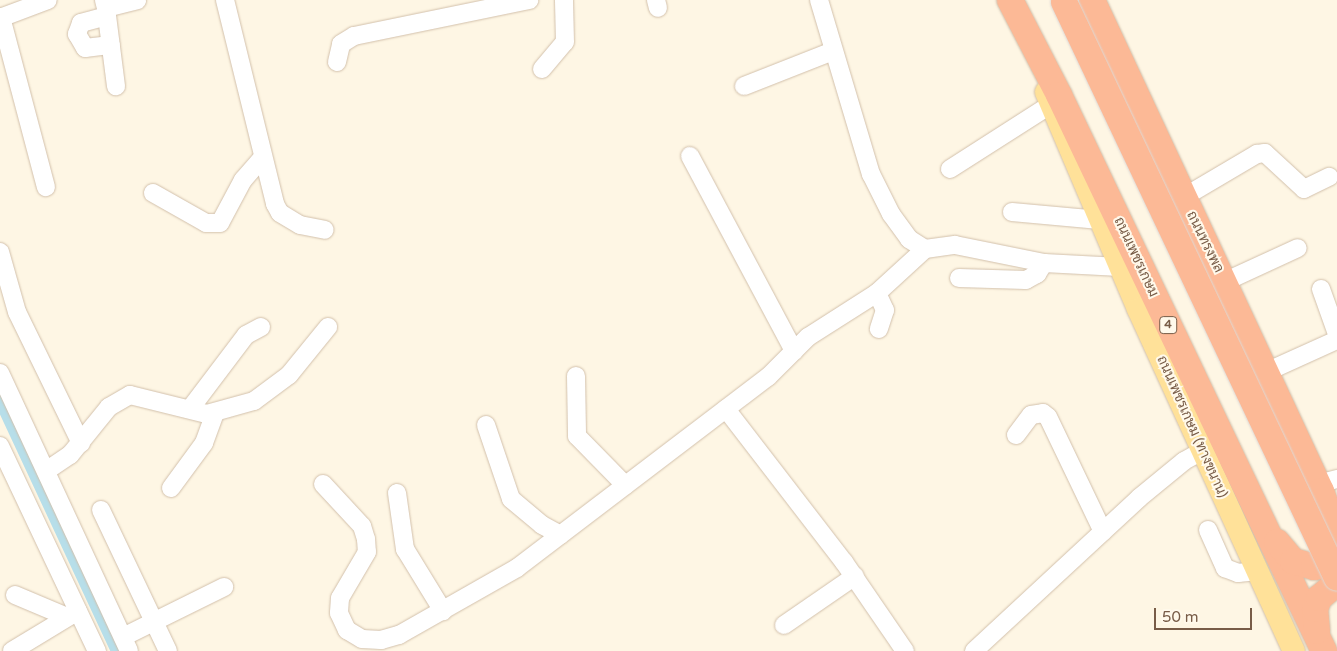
<!DOCTYPE html>
<html>
<head>
<meta charset="utf-8">
<style>
	body { margin:0 }
	#map { position:relative; width:1337px; height:651px; overflow:hidden; background:#fef6e4; font-family:"Varela Round",Sarabun,sans-serif }
	div>[style] { position:absolute }
	.canal>* { height:14px; margin:-7px; padding:0 7px; transform-origin:7px; border-radius:7px; background:#b7dee9 }
	.roads { filter:drop-shadow(0 0 1px #d2c0ab) drop-shadow(0 0 1px #d2c0ab) }
	.minor>* { height:18px; margin:-9px; padding:0 9px; transform-origin:9px; border-radius:9px; background:#fff }
	.major>* { height:22px; margin:-11px; padding:0 11px; transform-origin:11px; border-radius:11px; background:#ffe199 }
	.highway>* { height:26px; margin:-13px; padding:0 13px; transform-origin:13px; border-radius:13px; background:#fcb996 }
	.bridges { filter:drop-shadow(0 0 1px #dfd8d3) drop-shadow(0 0 1px #dfd8d3) }
	.highway-bridge>* { height:26px; margin:-13px; padding:0 13px; transform-origin:13px; border-radius:13px; background:#fcb996 }
	span { translate:-50% -50%; white-space:nowrap; text-align:center; line-height:1.15; -webkit-text-stroke:4px #fff9eb; paint-order:stroke }
	.shield-label span { padding:1px 4px; background:#fff9eb; border:1px solid; border-radius:4px; -webkit-text-stroke-width:0 }
	.shield-label { font-size:12px; color:#785c47; font-weight:700 }
	.street-label { font-size:14px; color:#785c47 }
	.scale { position:absolute; left:1154px; top:608px; width:98px; height:22px; box-sizing:border-box; border:2px solid #785c47; border-top:0; padding-left:6px; font-size:15px; line-height:18px; white-space:nowrap; color:#785c47; -webkit-text-stroke:4px #fff9eb; paint-order:stroke }
</style>
</head>
<body>
<div id="map">
	<div class="canal">
		<div style="left:0;top:398px;width:279px;rotate:65deg"></div>
	</div>
	<div class="roads">
		<div class="minor">
			<div style="left:104px;top:0;width:8px;rotate:76deg"></div>
			<div style="left:106px;top:8px;width:32px;rotate:-14deg"></div>
			<div style="left:225px;top:0;width:210px;rotate:76.2deg"></div>
			<div style="left:275px;top:204px;width:10px;rotate:61deg"></div>
			<div style="left:280px;top:213px;width:23px;rotate:31deg"></div>
			<div style="left:300px;top:225px;width:25px;rotate:11deg"></div>
			<div style="left:656px;top:0;width:8px;rotate:76deg"></div>
			<div style="left:819px;top:0;width:182px;rotate:73.4deg"></div>
			<div style="left:871px;top:174px;width:45px;rotate:63.4deg"></div>
			<div style="left:891px;top:214px;width:31px;rotate:54deg"></div>
			<div style="left:909px;top:239px;width:19px;rotate:32deg"></div>
			<div style="left:106px;top:8px;width:79px;rotate:82.7deg"></div>
			<div style="left:107px;top:16px;width:27px;rotate:165deg"></div>
			<div style="left:81px;top:23px;width:12px;rotate:110deg"></div>
			<div style="left:77px;top:34px;width:16px;rotate:60deg"></div>
			<div style="left:85px;top:48px;width:26px;rotate:-7deg"></div>
			<div style="left:1px;top:17px;width:176px;rotate:75.2deg"></div>
			<div style="left:0;top:18px;width:51px;rotate:-20.6deg"></div>
			<div style="left:337px;top:62px;width:18px;rotate:-77deg"></div>
			<div style="left:341px;top:44px;width:15px;rotate:-32deg"></div>
			<div style="left:354px;top:36px;width:179px;rotate:-11.6deg"></div>
			<div style="left:542px;top:69px;width:35px;rotate:-50deg"></div>
			<div style="left:565px;top:42px;width:42px;rotate:-91.4deg"></div>
			<div style="left:744px;top:86px;width:96px;rotate:-21.5deg"></div>
			<div style="left:690px;top:156px;width:221px;rotate:61.9deg"></div>
			<div style="left:950px;top:169px;width:119px;rotate:-32.6deg"></div>
			<div style="left:153px;top:193px;width:61px;rotate:29.5deg"></div>
			<div style="left:206px;top:223px;width:14px"></div>
			<div style="left:220px;top:223px;width:49px;rotate:-61.9deg"></div>
			<div style="left:243px;top:180px;width:29px;rotate:-49deg"></div>
			<div style="left:1184px;top:197px;width:85px;rotate:-30.5deg"></div>
			<div style="left:1257px;top:154px;width:8px;rotate:-7deg"></div>
			<div style="left:1265px;top:153px;width:53px;rotate:42.7deg"></div>
			<div style="left:1304px;top:189px;width:28px;rotate:-26deg"></div>
			<div style="left:1012px;top:212px;width:88px;rotate:5.2deg"></div>
			<div style="left:0;top:252px;width:62px;rotate:74.2deg"></div>
			<div style="left:17px;top:312px;width:146px;rotate:64deg"></div>
			<div style="left:959px;top:278px;width:67px;rotate:1.7deg"></div>
			<div style="left:1026px;top:280px;width:13px;rotate:-29deg"></div>
			<div style="left:1037px;top:274px;width:13px;rotate:-58deg"></div>
			<div style="left:1224px;top:282px;width:81px;rotate:-24.7deg"></div>
			<div style="left:1321px;top:289px;width:48px;rotate:70.4deg"></div>
			<div style="left:877px;top:293px;width:19px;rotate:65deg"></div>
			<div style="left:885px;top:310px;width:20px;rotate:108deg"></div>
			<div style="left:1266px;top:372px;width:78px;rotate:-24.3deg"></div>
			<div style="left:0;top:373px;width:306px;rotate:65.1deg"></div>
			<div style="left:576px;top:376px;width:60px;rotate:89deg"></div>
			<div style="left:577px;top:436px;width:69px;rotate:45.6deg"></div>
			<div style="left:190px;top:409px;width:93px;rotate:-52.9deg"></div>
			<div style="left:246px;top:335px;width:17px;rotate:-28deg"></div>
			<div style="left:726px;top:409px;width:193px;rotate:52.4deg"></div>
			<div style="left:844px;top:562px;width:108px;rotate:55.6deg"></div>
			<div style="left:486px;top:425px;width:78px;rotate:71.3deg"></div>
			<div style="left:511px;top:499px;width:40px;rotate:40deg"></div>
			<div style="left:542px;top:525px;width:21px;rotate:28deg"></div>
			<div style="left:1016px;top:435px;width:25px;rotate:-53deg"></div>
			<div style="left:1031px;top:415px;width:12px;rotate:-9deg"></div>
			<div style="left:1043px;top:413px;width:6px;rotate:39deg"></div>
			<div style="left:1048px;top:417px;width:127px;rotate:64.4deg"></div>
			<div style="left:0;top:446px;width:227px;rotate:64.7deg"></div>
			<div style="left:46px;top:471px;width:29px;rotate:-34deg"></div>
			<div style="left:70px;top:455px;width:62px;rotate:-50.9deg"></div>
			<div style="left:109px;top:407px;width:24px;rotate:-30deg"></div>
			<div style="left:130px;top:395px;width:79px;rotate:13.9deg"></div>
			<div style="left:207px;top:414px;width:49px;rotate:-15.5deg"></div>
			<div style="left:254px;top:401px;width:44px;rotate:-36.6deg"></div>
			<div style="left:289px;top:375px;width:62px;rotate:-50.9deg"></div>
			<div style="left:323px;top:484px;width:57px;rotate:47.1deg"></div>
			<div style="left:362px;top:526px;width:14px;rotate:73deg"></div>
			<div style="left:366px;top:539px;width:13px;rotate:86deg"></div>
			<div style="left:367px;top:552px;width:53px;rotate:120.4deg"></div>
			<div style="left:340px;top:598px;width:15px;rotate:94deg"></div>
			<div style="left:339px;top:613px;width:19px;rotate:65deg"></div>
			<div style="left:347px;top:630px;width:17px;rotate:31deg"></div>
			<div style="left:362px;top:639px;width:19px;rotate:3deg"></div>
			<div style="left:381px;top:640px;width:19px;rotate:-16deg"></div>
			<div style="left:399px;top:635px;width:136px;rotate:-29.6deg"></div>
			<div style="left:517px;top:568px;width:315px;rotate:-37.3deg"></div>
			<div style="left:768px;top:377px;width:57px;rotate:-45deg"></div>
			<div style="left:808px;top:337px;width:82px;rotate:-32.5deg"></div>
			<div style="left:877px;top:293px;width:65px;rotate:-42.5deg"></div>
			<div style="left:925px;top:249px;width:30px;rotate:-8deg"></div>
			<div style="left:955px;top:245px;width:91px;rotate:11.4deg"></div>
			<div style="left:1044px;top:263px;width:76px;rotate:3deg"></div>
			<div style="left:1318px;top:484px;width:20px;rotate:-15deg"></div>
			<div style="left:171px;top:488px;width:56px;rotate:-53.7deg"></div>
			<div style="left:204px;top:443px;width:30px;rotate:-70deg"></div>
			<div style="left:397px;top:493px;width:57px;rotate:81.9deg"></div>
			<div style="left:405px;top:549px;width:73px;rotate:58.5deg"></div>
			<div style="left:101px;top:510px;width:156px;rotate:64.6deg"></div>
			<div style="left:1208px;top:530px;width:42px;rotate:65.9deg"></div>
			<div style="left:1225px;top:568px;width:14px;rotate:21deg"></div>
			<div style="left:1238px;top:573px;width:19px;rotate:-6deg"></div>
			<div style="left:15px;top:595px;width:56px;rotate:22.9deg"></div>
			<div style="left:784px;top:625px;width:86px;rotate:-34.6deg"></div>
			<div style="left:123px;top:637px;width:113px;rotate:-26.3deg"></div>
			<div style="left:12px;top:651px;width:77px;rotate:-31.2deg"></div>
			<div style="left:974px;top:651px;width:225px;rotate:-42.8deg"></div>
			<div style="left:1139px;top:498px;width:58px;rotate:-39.4deg"></div>
			<div style="left:1184px;top:461px;width:21px;rotate:-29deg"></div>
		</div>
		<div class="major">
			<div style="left:1046px;top:92px;width:236px;rotate:67deg"></div>
			<div style="left:1138px;top:309px;width:376px;rotate:65.5deg"></div>
		</div>
		<div class="highway">
			<div style="left:1010px;top:0;width:107px;rotate:62.7deg"></div>
			<div style="left:1059px;top:95px;width:616px;rotate:64.52deg"></div>
			<div style="left:1092px;top:0;width:542px;rotate:65deg"></div>
			<div style="left:1321px;top:491px;width:50px;rotate:71.2deg"></div>
			<div style="left:1277px;top:542px;width:25px;rotate:50deg"></div>
			<div style="left:1293px;top:561px;width:22px;rotate:16deg"></div>
			<div style="left:1314px;top:567px;width:11px;rotate:-10deg"></div>
			<div style="left:1325px;top:565px;width:21px;rotate:-55deg"></div>
			<div style="left:1317px;top:631px;width:22px;rotate:-95deg"></div>
			<div style="left:1315px;top:609px;width:12px;rotate:-70deg"></div>
			<div style="left:1319px;top:598px;width:23px;rotate:-40deg"></div>
		</div>
	</div>
	<div class="bridges">
		<div class="highway-bridge">
			<div style="left:1064px;top:2px;width:637px;rotate:64.64deg"></div>
		</div>
	</div>
	<div class="shield-label">
		<span style="left:1168px;top:325px">4</span>
	</div>
	<div class="street-label">
		<span style="left:1205px;top:242px;rotate:64deg">ถนนทรงพล</span>
		<span style="left:1136px;top:257px;rotate:65deg">ถนนเพชรเกษม</span>
		<span style="left:1192px;top:427px;rotate:66deg">ถนนเพชรเกษม (ทางขนาน)</span>
	</div>
	<div class="scale">50 m</div>
</div>
</body>
</html>
